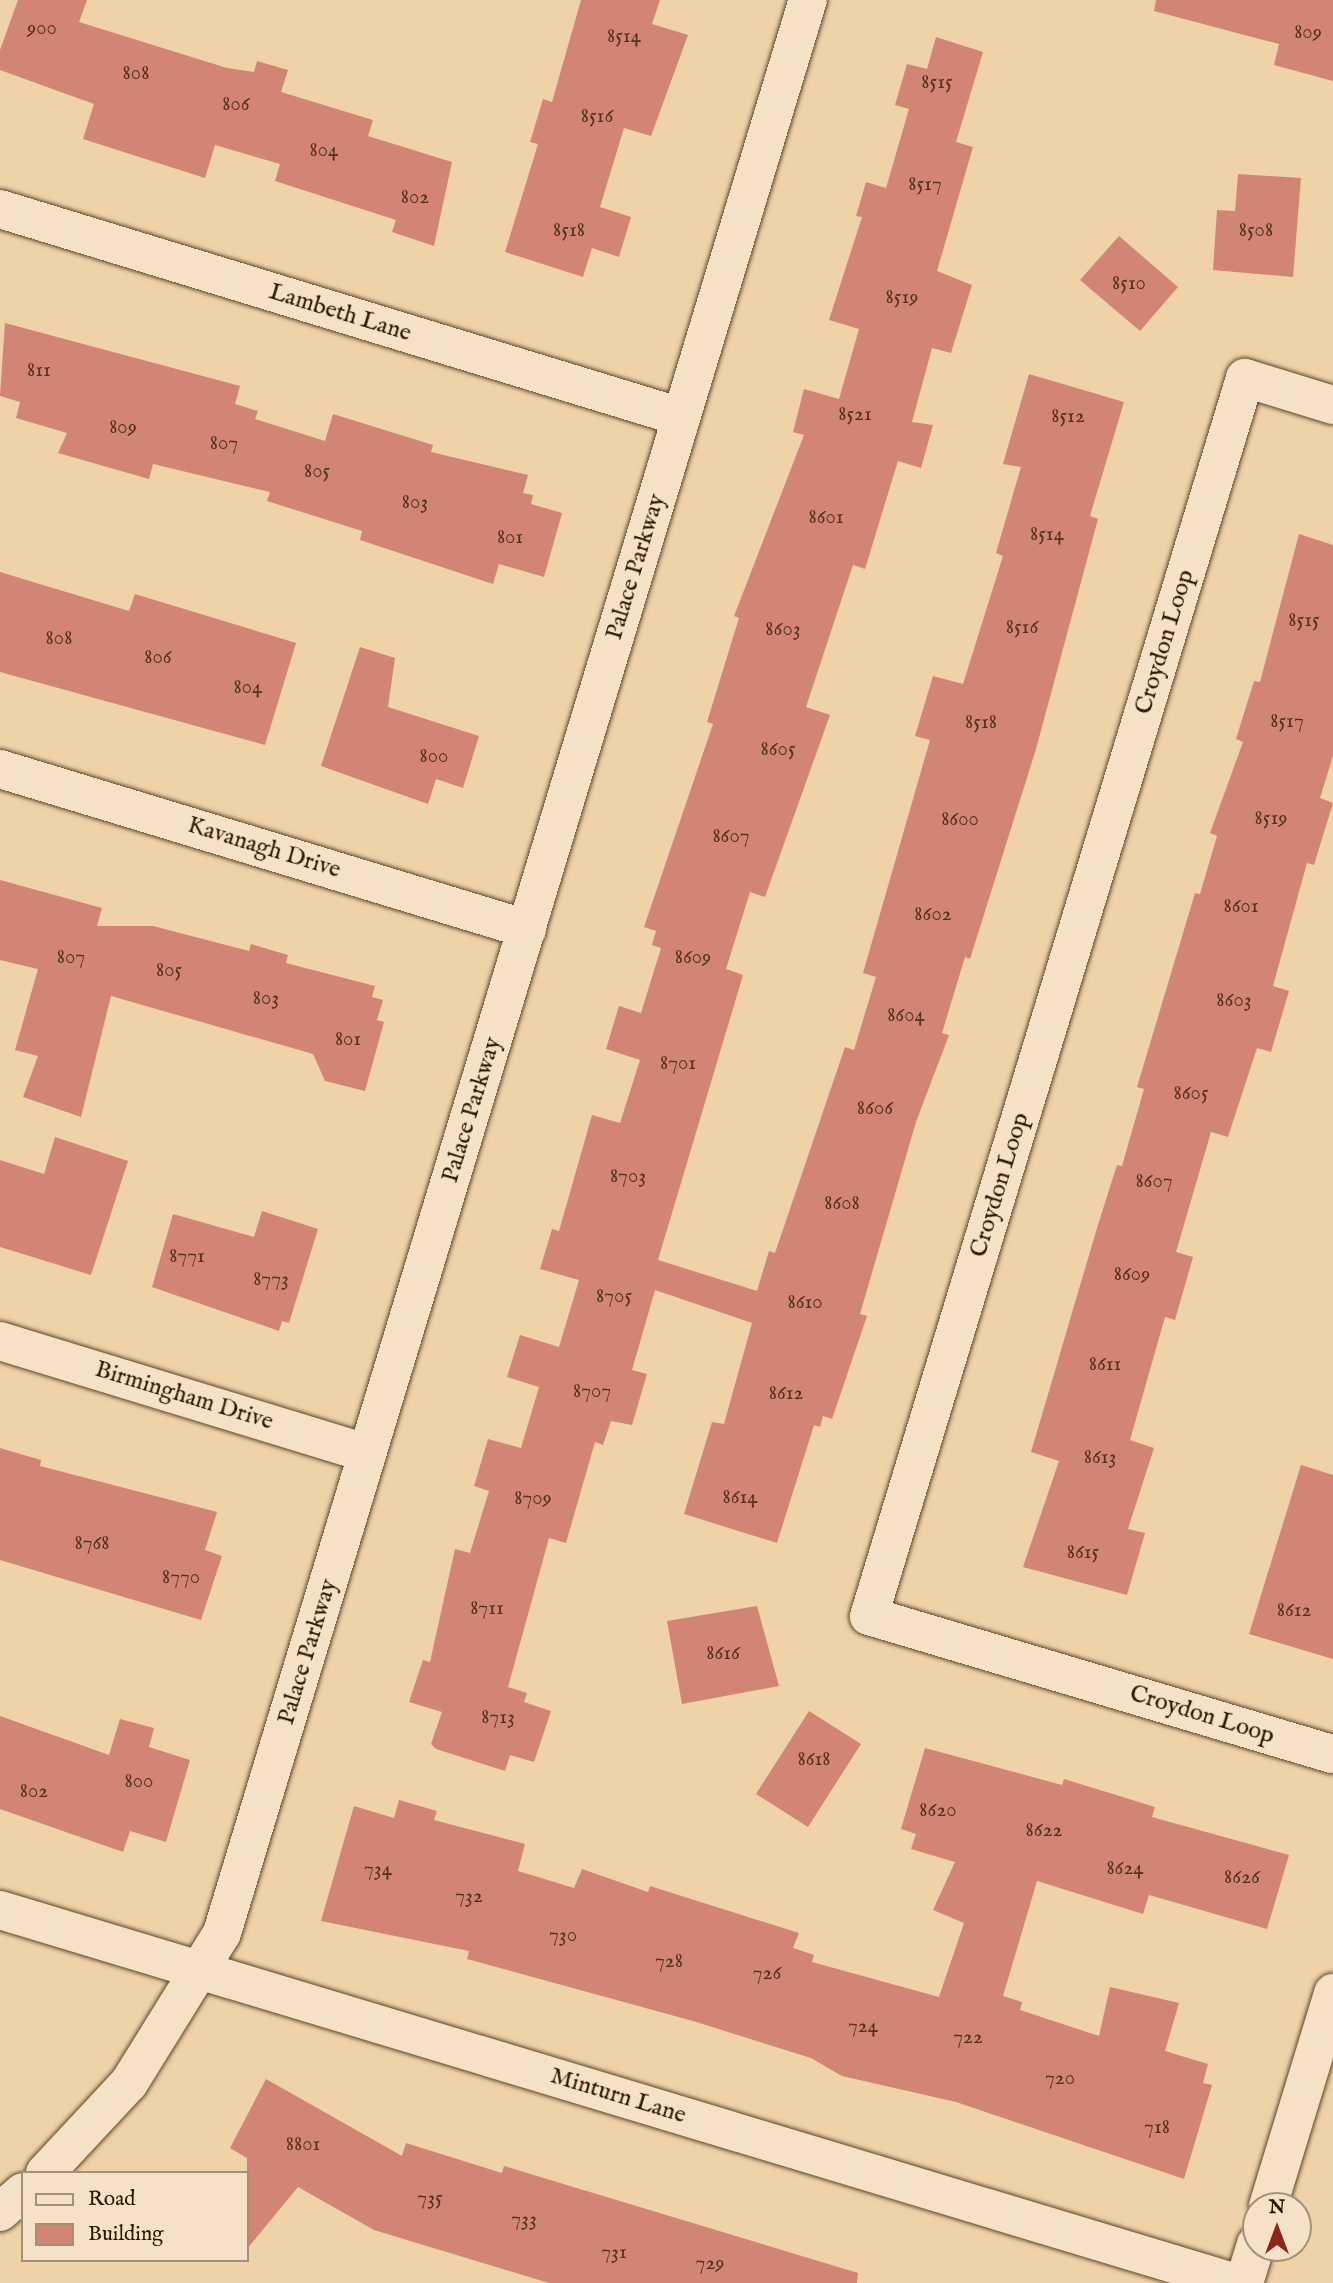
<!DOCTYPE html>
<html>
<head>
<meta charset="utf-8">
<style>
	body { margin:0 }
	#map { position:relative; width:1333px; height:2283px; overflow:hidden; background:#f0d2a8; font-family:"IM FELL English",serif }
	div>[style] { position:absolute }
	.building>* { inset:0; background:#d28475 }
	.roads { filter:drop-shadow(0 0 2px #5e442a) drop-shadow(0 0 2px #5e442a) }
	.minor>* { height:38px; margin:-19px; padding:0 19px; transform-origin:19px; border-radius:19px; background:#f5e2c6 }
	span { translate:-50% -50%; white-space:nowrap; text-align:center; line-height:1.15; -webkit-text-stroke:7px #f5e2c6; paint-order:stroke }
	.number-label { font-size:21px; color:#57311d }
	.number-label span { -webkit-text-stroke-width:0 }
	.street-label { font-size:24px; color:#2e1500 }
	.legend { position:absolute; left:21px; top:2171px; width:228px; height:91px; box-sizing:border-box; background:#f5e2c6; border:2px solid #a59077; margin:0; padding:9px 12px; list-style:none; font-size:21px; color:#2e1500 }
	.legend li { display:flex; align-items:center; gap:14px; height:35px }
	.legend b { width:35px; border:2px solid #a59077 }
	.north { position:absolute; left:1242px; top:2192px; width:70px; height:70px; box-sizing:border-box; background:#f5e2c6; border:2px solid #a59077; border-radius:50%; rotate:0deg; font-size:19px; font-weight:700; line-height:28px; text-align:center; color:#2e1500 }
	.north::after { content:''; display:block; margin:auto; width:24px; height:32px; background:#8f2418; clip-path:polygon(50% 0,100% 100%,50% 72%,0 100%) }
</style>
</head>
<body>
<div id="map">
	<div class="building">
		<div style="clip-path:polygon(18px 0,87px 0,79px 22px,227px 68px,254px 72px,257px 61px,288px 70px,281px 92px,373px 120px,368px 136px,452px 162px,434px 246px,392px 232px,396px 220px,275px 181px,280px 164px,215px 145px,205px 178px,83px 139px,94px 104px,0 70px,0 50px)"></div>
		<div style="clip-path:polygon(581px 0,660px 0,652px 24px,688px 35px,651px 136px,624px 128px,600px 207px,631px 217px,619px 257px,592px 248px,583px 277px,505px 252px,538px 144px,530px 142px,543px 99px,552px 102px)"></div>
		<div style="clip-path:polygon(1156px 0,1333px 0,1333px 81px,1274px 65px,1279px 44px,1154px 11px)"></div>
		<div style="clip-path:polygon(936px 37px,983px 52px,956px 142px,973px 147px,937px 271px,972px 285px,951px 353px,932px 348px,912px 422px,933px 425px,921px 468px,898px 461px,865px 569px,853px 565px,806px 707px,830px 715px,765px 897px,750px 892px,726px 969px,743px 975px,658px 1260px,757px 1291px,769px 1251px,775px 1253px,845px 1047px,854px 1050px,876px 977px,863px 973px,930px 740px,915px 736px,933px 676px,963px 684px,1003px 556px,996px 553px,1021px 467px,1003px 464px,1029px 374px,1124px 402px,1090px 516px,1098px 519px,1036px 749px,970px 959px,965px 957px,942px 1033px,949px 1035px,916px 1122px,860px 1314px,867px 1316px,832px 1419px,823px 1416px,820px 1427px,814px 1425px,777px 1543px,684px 1514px,712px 1422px,724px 1424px,752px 1323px,655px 1290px,632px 1370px,647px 1374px,632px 1425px,611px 1421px,603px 1445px,595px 1442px,566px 1543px,549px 1538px,508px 1687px,527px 1693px,524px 1702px,551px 1711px,534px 1762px,510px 1755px,505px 1771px,436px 1749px,431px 1744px,442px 1712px,409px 1702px,423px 1660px,430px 1662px,455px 1549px,470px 1553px,489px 1491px,474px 1486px,488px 1439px,521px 1448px,539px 1387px,507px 1377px,520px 1335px,559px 1347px,579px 1280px,540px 1269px,552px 1229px,559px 1231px,592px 1115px,620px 1123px,640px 1060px,606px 1049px,619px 1006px,641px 1013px,661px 948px,652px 945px,656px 931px,644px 927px,713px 724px,707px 722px,739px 618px,734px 616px,804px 435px,793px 432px,804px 389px,839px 399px,859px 329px,829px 320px,862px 217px,856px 216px,866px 182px,886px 188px,909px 109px,895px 105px,907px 64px,927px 69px)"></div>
		<div style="clip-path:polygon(1238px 174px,1301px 178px,1293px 277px,1213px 270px,1217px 210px,1235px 211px)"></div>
		<div style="clip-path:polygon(1119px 236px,1178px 287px,1140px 331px,1080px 280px)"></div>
		<div style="clip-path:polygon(5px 323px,240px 386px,235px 404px,258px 411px,255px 419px,325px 441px,333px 414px,433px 445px,431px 452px,528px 475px,523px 493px,533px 495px,531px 504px,562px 513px,544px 577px,499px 564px,493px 584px,360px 540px,362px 531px,267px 501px,270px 492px,153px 464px,149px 479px,58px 453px,67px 433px,16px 418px,20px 402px,0 396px)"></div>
		<div style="clip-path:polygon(1299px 534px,1333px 545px,1333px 756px,1320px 798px,1333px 803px,1314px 865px,1307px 863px,1273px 986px,1289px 991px,1271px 1052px,1257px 1048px,1228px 1137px,1211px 1132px,1176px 1252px,1193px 1257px,1175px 1320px,1165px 1317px,1130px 1440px,1154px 1448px,1128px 1529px,1145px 1533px,1127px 1595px,1023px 1567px,1059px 1461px,1031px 1452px,1097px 1228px,1117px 1165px,1122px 1166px,1144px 1089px,1137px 1087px,1195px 893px,1200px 894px,1217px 836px,1210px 833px,1243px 742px,1236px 739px,1254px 681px,1260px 682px)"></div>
		<div style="clip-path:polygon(0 572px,129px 611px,135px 594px,296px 643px,265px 745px,0 672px)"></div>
		<div style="clip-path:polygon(360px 647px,395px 658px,388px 707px,479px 736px,463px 788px,436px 779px,428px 804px,321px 766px)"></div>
		<div style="clip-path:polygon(0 880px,102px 908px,97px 926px,153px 926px,249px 951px,251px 944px,288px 955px,286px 963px,375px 986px,372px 997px,383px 1000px,377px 1020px,384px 1022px,365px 1091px,325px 1081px,313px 1054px,111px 996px,81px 1117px,23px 1097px,38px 1056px,15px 1050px,38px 969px,0 960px)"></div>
		<div style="clip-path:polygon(55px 1137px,128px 1161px,91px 1275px,0 1247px,0 1160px,44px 1174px)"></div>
		<div style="clip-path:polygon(262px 1211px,318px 1229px,289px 1323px,282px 1321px,279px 1331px,152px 1287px,173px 1214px,254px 1237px)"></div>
		<div style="clip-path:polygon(0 1448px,41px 1460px,40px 1466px,217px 1512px,205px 1550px,222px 1556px,201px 1620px,0 1560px)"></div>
		<div style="clip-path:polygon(1301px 1465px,1333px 1475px,1333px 1659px,1249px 1634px)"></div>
		<div style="clip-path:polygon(757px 1606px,779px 1686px,682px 1704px,667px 1621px)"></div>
		<div style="clip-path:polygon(809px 1711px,861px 1744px,808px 1827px,756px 1794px)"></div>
		<div style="clip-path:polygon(0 1716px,109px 1755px,120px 1719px,154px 1728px,149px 1747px,190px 1760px,166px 1842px,130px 1831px,123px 1852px,0 1809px)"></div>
		<div style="clip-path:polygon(925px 1748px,1062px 1785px,1064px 1779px,1155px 1807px,1152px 1817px,1289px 1855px,1267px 1929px,1149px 1895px,1143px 1914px,1037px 1881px,1003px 1996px,1022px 2002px,1020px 2010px,1099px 2036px,1110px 1987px,1179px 2003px,1165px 2051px,1208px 2064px,1203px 2083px,1212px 2085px,1184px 2179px,956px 2102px,842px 2076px,811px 2058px,693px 2021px,467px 1959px,469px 1951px,321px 1921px,354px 1806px,394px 1818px,399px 1800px,437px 1811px,434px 1820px,525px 1844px,518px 1871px,574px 1888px,582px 1869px,648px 1892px,650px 1886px,799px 1933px,793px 1948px,814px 1955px,812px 1962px,939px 1997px,964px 1923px,933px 1910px,955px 1862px,911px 1849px,916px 1834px,901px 1829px)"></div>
		<div style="clip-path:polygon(266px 2079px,402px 2156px,406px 2143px,502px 2173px,504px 2166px,858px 2273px,857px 2283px,549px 2283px,374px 2230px,298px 2187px,247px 2249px,247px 2158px,230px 2148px)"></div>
	</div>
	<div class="roads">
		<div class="minor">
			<div style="left:0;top:209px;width:712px;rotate:16.98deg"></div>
			<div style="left:1333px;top:405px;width:92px;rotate:-162.9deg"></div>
			<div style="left:1245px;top:378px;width:1294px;rotate:106.89deg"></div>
			<div style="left:869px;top:1616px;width:484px;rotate:16.6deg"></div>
			<div style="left:0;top:769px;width:551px;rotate:16.89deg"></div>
			<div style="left:0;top:1341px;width:384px;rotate:17deg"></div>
			<div style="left:0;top:1910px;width:1291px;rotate:16.79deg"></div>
			<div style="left:45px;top:2173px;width:123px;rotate:-47deg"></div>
			<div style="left:129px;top:2083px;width:176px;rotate:-58.2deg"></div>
			<div style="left:222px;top:1933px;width:2020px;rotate:-73.14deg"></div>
			<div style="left:1268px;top:2206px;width:223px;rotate:-73deg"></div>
			<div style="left:0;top:2212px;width:30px;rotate:-41deg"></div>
			<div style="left:1244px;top:2283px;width:41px;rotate:-72.9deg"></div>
		</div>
	</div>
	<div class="number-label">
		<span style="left:42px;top:29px">900</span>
		<span style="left:1308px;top:33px">809</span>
		<span style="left:624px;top:37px">8514</span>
		<span style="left:136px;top:74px">808</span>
		<span style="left:937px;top:83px">8515</span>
		<span style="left:236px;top:105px">806</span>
		<span style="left:597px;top:117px">8516</span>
		<span style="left:324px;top:151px">804</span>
		<span style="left:925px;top:185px">8517</span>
		<span style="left:415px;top:198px">802</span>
		<span style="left:569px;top:231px">8518</span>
		<span style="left:1256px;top:231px">8508</span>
		<span style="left:1129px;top:284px">8510</span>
		<span style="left:902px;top:298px">8519</span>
		<span style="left:39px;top:371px">811</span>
		<span style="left:855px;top:415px">8521</span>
		<span style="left:1068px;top:417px">8512</span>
		<span style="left:123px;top:428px">809</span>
		<span style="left:224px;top:444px">807</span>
		<span style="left:317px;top:472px">805</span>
		<span style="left:415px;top:503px">803</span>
		<span style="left:826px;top:518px">8601</span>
		<span style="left:1047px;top:535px">8514</span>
		<span style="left:510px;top:538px">801</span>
		<span style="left:1304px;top:621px">8515</span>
		<span style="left:1022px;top:628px">8516</span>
		<span style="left:783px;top:630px">8603</span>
		<span style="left:59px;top:639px">808</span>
		<span style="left:158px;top:658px">806</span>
		<span style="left:248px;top:688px">804</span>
		<span style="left:1287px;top:722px">8517</span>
		<span style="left:981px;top:723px">8518</span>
		<span style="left:778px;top:750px">8605</span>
		<span style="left:434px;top:757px">800</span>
		<span style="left:1271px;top:819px">8519</span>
		<span style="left:960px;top:820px">8600</span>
		<span style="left:731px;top:837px">8607</span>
		<span style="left:1241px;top:907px">8601</span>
		<span style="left:933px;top:915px">8602</span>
		<span style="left:71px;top:958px">807</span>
		<span style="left:693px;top:958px">8609</span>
		<span style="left:169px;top:971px">805</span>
		<span style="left:266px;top:999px">803</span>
		<span style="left:1234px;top:1001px">8603</span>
		<span style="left:906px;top:1016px">8604</span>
		<span style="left:348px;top:1040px">801</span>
		<span style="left:678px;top:1064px">8701</span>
		<span style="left:1191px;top:1094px">8605</span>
		<span style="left:875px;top:1109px">8606</span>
		<span style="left:628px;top:1177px">8703</span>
		<span style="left:1154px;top:1182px">8607</span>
		<span style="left:842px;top:1204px">8608</span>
		<span style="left:187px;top:1257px">8771</span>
		<span style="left:1132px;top:1275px">8609</span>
		<span style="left:271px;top:1280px">8773</span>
		<span style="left:614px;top:1297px">8705</span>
		<span style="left:805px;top:1303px">8610</span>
		<span style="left:1105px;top:1365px">8611</span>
		<span style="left:592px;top:1392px">8707</span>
		<span style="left:786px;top:1394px">8612</span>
		<span style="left:1100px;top:1458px">8613</span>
		<span style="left:740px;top:1498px">8614</span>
		<span style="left:533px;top:1499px">8709</span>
		<span style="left:92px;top:1544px">8768</span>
		<span style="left:1083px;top:1553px">8615</span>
		<span style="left:181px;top:1578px">8770</span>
		<span style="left:487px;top:1609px">8711</span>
		<span style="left:1294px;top:1611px">8612</span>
		<span style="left:723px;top:1654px">8616</span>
		<span style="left:498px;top:1718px">8713</span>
		<span style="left:814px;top:1760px">8618</span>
		<span style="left:139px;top:1782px">800</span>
		<span style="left:34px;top:1792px">802</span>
		<span style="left:938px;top:1811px">8620</span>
		<span style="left:1044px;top:1831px">8622</span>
		<span style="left:1125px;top:1869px">8624</span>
		<span style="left:378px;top:1870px">734</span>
		<span style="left:1242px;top:1878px">8626</span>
		<span style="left:469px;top:1897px">732</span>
		<span style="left:563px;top:1936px">730</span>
		<span style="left:669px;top:1962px">728</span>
		<span style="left:767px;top:1974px">726</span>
		<span style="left:863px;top:2027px">724</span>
		<span style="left:968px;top:2038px">722</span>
		<span style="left:1060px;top:2079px">720</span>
		<span style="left:1157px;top:2128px">718</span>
		<span style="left:303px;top:2145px">8801</span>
		<span style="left:430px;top:2199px">735</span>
		<span style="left:524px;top:2220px">733</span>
		<span style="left:614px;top:2253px">731</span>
		<span style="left:710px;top:2264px">729</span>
	</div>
	<div class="street-label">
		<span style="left:340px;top:313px;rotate:17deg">Lambeth Lane</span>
		<span style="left:636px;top:567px;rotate:-73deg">Palace Parkway</span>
		<span style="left:1165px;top:642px;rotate:-73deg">Croydon Loop</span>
		<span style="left:264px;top:848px;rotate:17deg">Kavanagh Drive</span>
		<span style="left:472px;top:1110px;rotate:-73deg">Palace Parkway</span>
		<span style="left:1000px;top:1185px;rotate:-73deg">Croydon Loop</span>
		<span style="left:184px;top:1396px;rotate:17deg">Birmingham Drive</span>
		<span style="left:308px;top:1652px;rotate:-73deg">Palace Parkway</span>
		<span style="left:1202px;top:1715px;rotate:17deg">Croydon Loop</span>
		<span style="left:618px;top:2096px;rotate:17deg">Minturn Lane</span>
	</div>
	<ul class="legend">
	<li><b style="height:9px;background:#f5e2c6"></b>Road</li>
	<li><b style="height:19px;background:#d28475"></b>Building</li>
	</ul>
	<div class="north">N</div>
</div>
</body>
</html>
